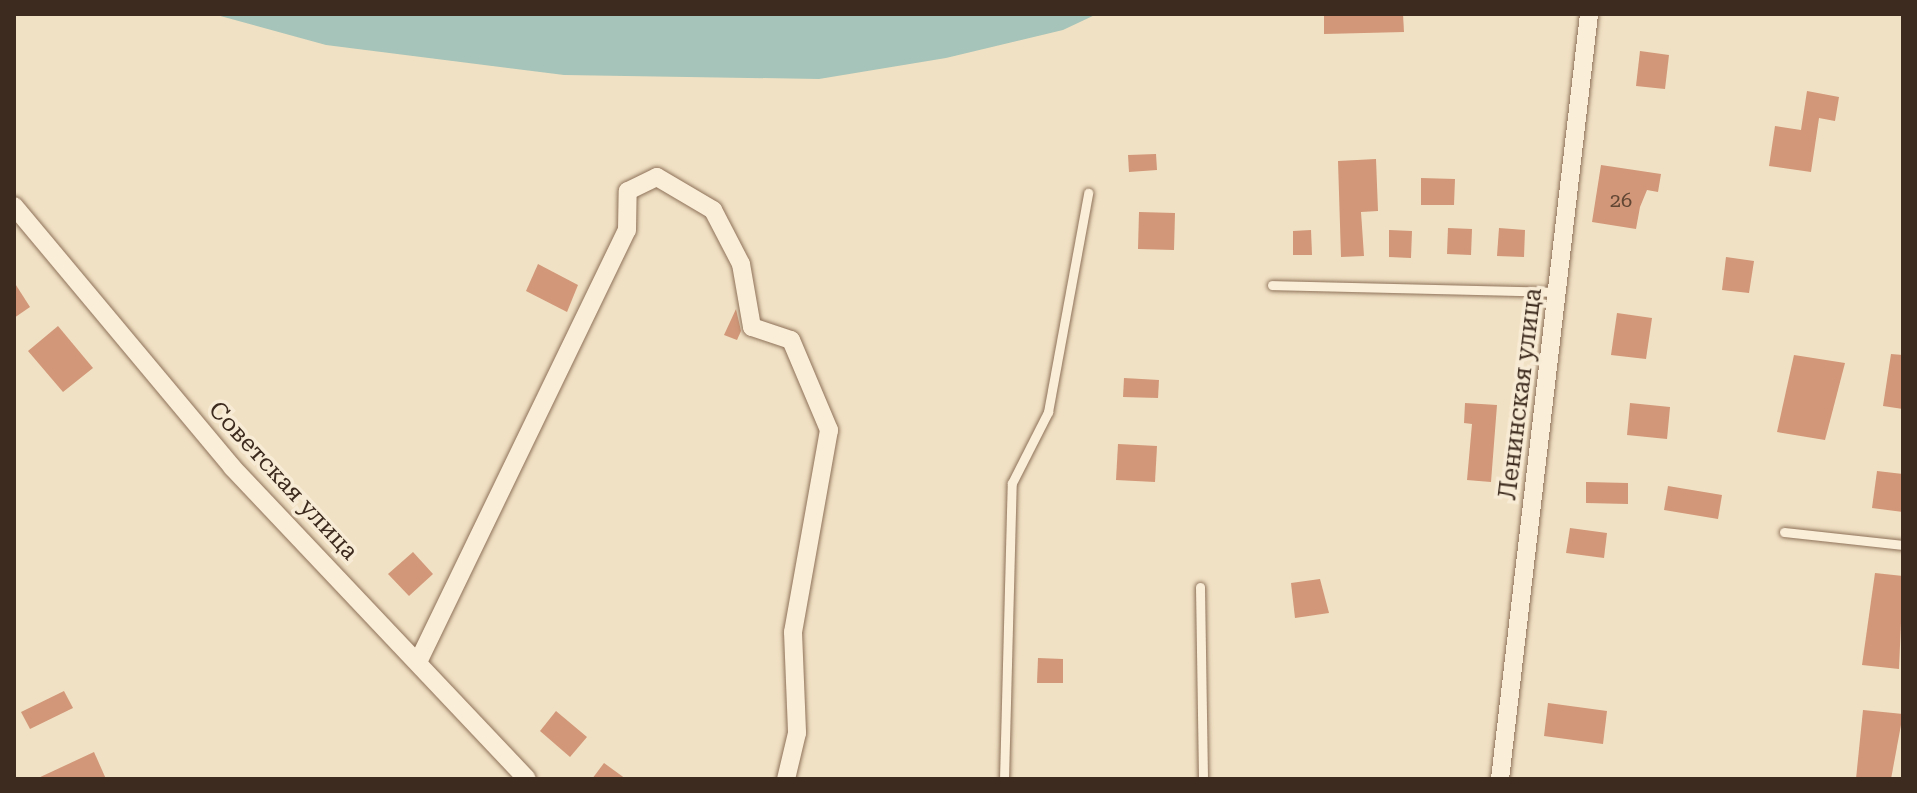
<!DOCTYPE html>
<html>
<head>
<meta charset="utf-8">
<style>
	body { margin:0 }
	#map { position:relative; width:1917px; height:793px; overflow:hidden; background:#f1e1c4; font-family:"Roboto Serif",serif }
	div>[style] { position:absolute }
	.water>* { inset:0; background:#a6c4b9 }
	.building>* { inset:0; background:#d19778 }
	.roads { filter:drop-shadow(0 0 2px #8d7159) drop-shadow(0 0 2px #8d7159) }
	.lane>* { height:9px; margin:-4.5px; padding:0 4.5px; transform-origin:4.5px; border-radius:4.5px; background:#fbeed8 }
	.street>* { height:18px; margin:-9px; padding:0 9px; transform-origin:9px; border-radius:9px; background:#fbeed8 }
	span { translate:-50% -50%; white-space:nowrap; text-align:center; line-height:1.15; -webkit-text-stroke:7px #f8ebd5; paint-order:stroke }
	.number-label { font-size:20px; color:#614634 }
	.number-label span { -webkit-text-stroke-width:0 }
	.street-label { font-size:24px; color:#3c2b1e }
	.frame { position:absolute; inset:0; border:16px solid #3c2b1e; pointer-events:none }
</style>
</head>
<body>
<div id="map">
	<div class="water">
		<div style="clip-path:polygon(213px 14px,1097px 14px,1063px 30px,946px 58px,819px 79px,564px 75px,326px 45px)"></div>
	</div>
	<div class="building">
		<div style="clip-path:polygon(1324px 14px,1403px 14px,1404px 32px,1324px 34px)"></div>
		<div style="clip-path:polygon(1640px 51px,1669px 55px,1665px 89px,1636px 86px)"></div>
		<div style="clip-path:polygon(1807px 91px,1839px 97px,1835px 121px,1819px 118px,1811px 172px,1769px 166px,1775px 126px,1801px 130px)"></div>
		<div style="clip-path:polygon(1156px 154px,1157px 170px,1129px 172px,1128px 155px)"></div>
		<div style="clip-path:polygon(1376px 159px,1378px 211px,1361px 212px,1364px 256px,1341px 257px,1338px 161px)"></div>
		<div style="clip-path:polygon(1601px 165px,1661px 174px,1658px 192px,1647px 190px,1640px 207px,1636px 229px,1592px 222px)"></div>
		<div style="clip-path:polygon(1421px 178px,1455px 179px,1454px 205px,1421px 205px)"></div>
		<div style="clip-path:polygon(1139px 212px,1175px 213px,1174px 250px,1138px 249px)"></div>
		<div style="clip-path:polygon(1448px 228px,1472px 229px,1471px 255px,1447px 254px)"></div>
		<div style="clip-path:polygon(1499px 228px,1525px 230px,1524px 257px,1497px 256px)"></div>
		<div style="clip-path:polygon(1311px 230px,1312px 255px,1293px 255px,1293px 231px)"></div>
		<div style="clip-path:polygon(1389px 230px,1412px 231px,1411px 258px,1389px 257px)"></div>
		<div style="clip-path:polygon(1726px 257px,1754px 261px,1749px 293px,1722px 290px)"></div>
		<div style="clip-path:polygon(538px 264px,578px 285px,567px 312px,526px 291px)"></div>
		<div style="clip-path:polygon(14px 282px,30px 307px,14px 318px)"></div>
		<div style="clip-path:polygon(736px 309px,741px 331px,737px 340px,724px 335px)"></div>
		<div style="clip-path:polygon(1617px 313px,1652px 318px,1646px 359px,1611px 355px)"></div>
		<div style="clip-path:polygon(58px 326px,93px 368px,63px 392px,28px 351px)"></div>
		<div style="clip-path:polygon(1891px 354px,1903px 355px,1903px 409px,1883px 406px)"></div>
		<div style="clip-path:polygon(1794px 355px,1845px 363px,1825px 440px,1777px 432px)"></div>
		<div style="clip-path:polygon(1124px 378px,1159px 380px,1158px 398px,1123px 397px)"></div>
		<div style="clip-path:polygon(1465px 403px,1497px 405px,1491px 482px,1467px 480px,1472px 424px,1464px 423px)"></div>
		<div style="clip-path:polygon(1630px 403px,1670px 407px,1667px 439px,1627px 435px)"></div>
		<div style="clip-path:polygon(1118px 444px,1157px 446px,1155px 482px,1116px 480px)"></div>
		<div style="clip-path:polygon(1877px 471px,1903px 474px,1903px 512px,1872px 508px)"></div>
		<div style="clip-path:polygon(1586px 482px,1628px 483px,1628px 504px,1586px 503px)"></div>
		<div style="clip-path:polygon(1668px 486px,1722px 495px,1718px 519px,1664px 510px)"></div>
		<div style="clip-path:polygon(1570px 528px,1607px 533px,1604px 558px,1566px 553px)"></div>
		<div style="clip-path:polygon(413px 552px,433px 574px,409px 596px,388px 574px)"></div>
		<div style="clip-path:polygon(1875px 573px,1903px 576px,1899px 669px,1862px 665px)"></div>
		<div style="clip-path:polygon(1320px 579px,1329px 613px,1295px 618px,1291px 583px)"></div>
		<div style="clip-path:polygon(1038px 658px,1063px 659px,1063px 683px,1037px 683px)"></div>
		<div style="clip-path:polygon(64px 691px,73px 708px,30px 729px,21px 712px)"></div>
		<div style="clip-path:polygon(1548px 703px,1607px 711px,1603px 744px,1544px 736px)"></div>
		<div style="clip-path:polygon(1863px 710px,1903px 714px,1891px 779px,1856px 779px)"></div>
		<div style="clip-path:polygon(556px 711px,587px 737px,570px 757px,540px 731px)"></div>
		<div style="clip-path:polygon(94px 752px,106px 779px,36px 779px)"></div>
		<div style="clip-path:polygon(604px 763px,626px 779px,592px 779px)"></div>
	</div>
	<div class="roads">
		<div class="lane">
			<div style="left:1272px;top:285px;width:284px;rotate:1.4deg"></div>
			<div style="left:1784px;top:532px;width:120px;rotate:6.2deg"></div>
			<div style="left:1200px;top:587px;width:192px;rotate:89.1deg"></div>
			<div style="left:1004px;top:779px;width:296px;rotate:-88.5deg"></div>
			<div style="left:1012px;top:483px;width:80px;rotate:-63.1deg"></div>
			<div style="left:1048px;top:412px;width:223px;rotate:-79.6deg"></div>
		</div>
		<div class="street">
			<div style="left:14px;top:206px;width:340px;rotate:50.1deg"></div>
			<div style="left:232px;top:467px;width:429px;rotate:46.6deg"></div>
			<div style="left:419px;top:660px;width:478px;rotate:-64.2deg"></div>
			<div style="left:627px;top:230px;width:39px;rotate:-89deg"></div>
			<div style="left:628px;top:191px;width:32px;rotate:-26deg"></div>
			<div style="left:657px;top:177px;width:65px;rotate:30.5deg"></div>
			<div style="left:713px;top:210px;width:61px;rotate:62.6deg"></div>
			<div style="left:741px;top:264px;width:64px;rotate:80.1deg"></div>
			<div style="left:752px;top:327px;width:41px;rotate:18.4deg"></div>
			<div style="left:791px;top:340px;width:98px;rotate:67.1deg"></div>
			<div style="left:829px;top:430px;width:205px;rotate:100.1deg"></div>
			<div style="left:793px;top:632px;width:101px;rotate:87.7deg"></div>
			<div style="left:797px;top:733px;width:47px;rotate:103.4deg"></div>
			<div style="left:1500px;top:779px;width:770px;rotate:-83.36deg"></div>
		</div>
	</div>
	<div class="number-label">
		<span style="left:1621px;top:200px">26</span>
	</div>
	<div class="street-label">
		<span style="left:1521px;top:394px;rotate:-83deg">Ленинская улица</span>
		<span style="left:283px;top:481px;rotate:47deg">Советская улица</span>
	</div>
	<div class="frame"></div>
</div>
</body>
</html>
